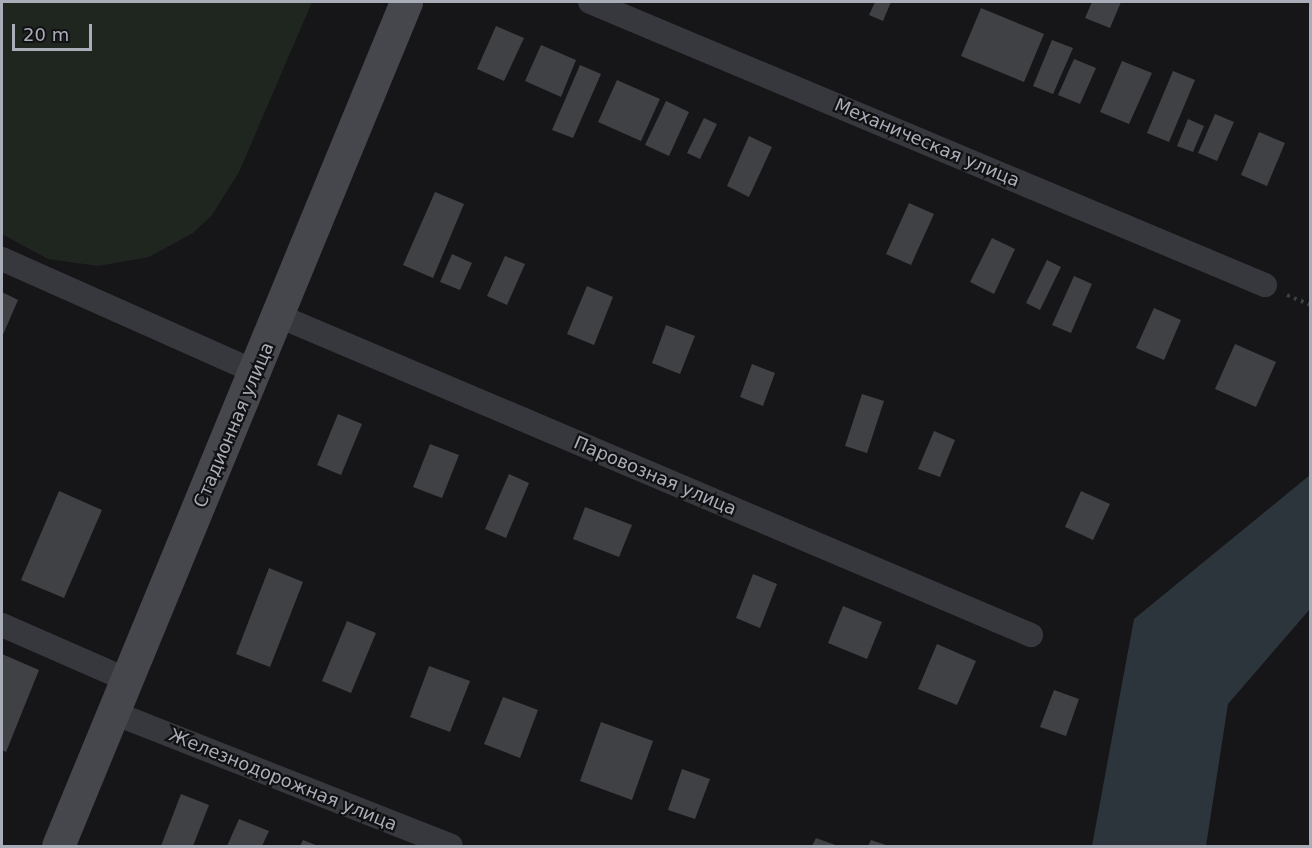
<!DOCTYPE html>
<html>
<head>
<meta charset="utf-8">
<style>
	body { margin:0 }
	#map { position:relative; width:1312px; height:848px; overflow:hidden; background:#161618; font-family:"DejaVu Sans",sans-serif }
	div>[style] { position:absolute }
	.green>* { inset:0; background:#1e261f }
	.water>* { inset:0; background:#2c353c }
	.building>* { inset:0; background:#404145 }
	.path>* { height:4px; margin-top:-2px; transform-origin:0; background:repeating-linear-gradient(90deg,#3d3f44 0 3px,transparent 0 7.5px) }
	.street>* { height:24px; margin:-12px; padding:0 12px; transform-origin:12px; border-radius:12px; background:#37383d }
	.secondary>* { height:33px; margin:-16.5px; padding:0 16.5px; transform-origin:16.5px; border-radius:16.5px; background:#45474d }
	span { translate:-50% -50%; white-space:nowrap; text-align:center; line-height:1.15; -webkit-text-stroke:4.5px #111113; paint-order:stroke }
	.street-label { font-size:18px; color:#a8adb8 }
	.frame { position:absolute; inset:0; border:3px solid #a8adb8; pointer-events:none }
	.scale { position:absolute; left:12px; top:24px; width:80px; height:27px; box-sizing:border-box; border:3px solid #a8adb8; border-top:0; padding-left:8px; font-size:18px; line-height:21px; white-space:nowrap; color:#a8adb8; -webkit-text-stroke:4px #111113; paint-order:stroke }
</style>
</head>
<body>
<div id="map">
	<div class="green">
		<div style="clip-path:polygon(2px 2px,312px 2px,239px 172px,212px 215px,193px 233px,149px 257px,98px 266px,48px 259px,2px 234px)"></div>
	</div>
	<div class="water">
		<div style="clip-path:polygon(1310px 475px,1310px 609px,1228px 704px,1206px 846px,1092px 846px,1134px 619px)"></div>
	</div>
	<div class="building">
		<div style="clip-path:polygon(875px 2px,891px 2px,883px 21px,869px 15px)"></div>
		<div style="clip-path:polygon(1092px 2px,1121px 2px,1110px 28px,1085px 18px)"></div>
		<div style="clip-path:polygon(981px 8px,1044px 34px,1024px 82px,961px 56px)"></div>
		<div style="clip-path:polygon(496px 26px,524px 38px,504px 81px,477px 69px)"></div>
		<div style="clip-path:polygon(1052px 40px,1073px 48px,1053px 94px,1033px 86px)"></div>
		<div style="clip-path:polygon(541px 45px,576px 60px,561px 97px,525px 81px)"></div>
		<div style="clip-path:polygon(1074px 59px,1096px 68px,1080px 104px,1058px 95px)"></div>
		<div style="clip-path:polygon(1122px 61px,1152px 73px,1129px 124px,1100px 112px)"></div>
		<div style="clip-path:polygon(580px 65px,601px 74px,573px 138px,552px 130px)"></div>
		<div style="clip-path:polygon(1173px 71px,1195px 80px,1169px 142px,1147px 133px)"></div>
		<div style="clip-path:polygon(617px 80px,660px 99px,641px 141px,598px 122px)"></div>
		<div style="clip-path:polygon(666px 101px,689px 112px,669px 156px,645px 145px)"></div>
		<div style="clip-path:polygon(1215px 114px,1234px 122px,1217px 161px,1198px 153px)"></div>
		<div style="clip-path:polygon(704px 118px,717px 124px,700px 159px,687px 153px)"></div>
		<div style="clip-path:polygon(1188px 119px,1204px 126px,1193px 152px,1177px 146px)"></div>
		<div style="clip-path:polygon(1259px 132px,1285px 143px,1267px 186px,1241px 175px)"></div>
		<div style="clip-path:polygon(749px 136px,772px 147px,749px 197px,727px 186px)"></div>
		<div style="clip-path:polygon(435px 192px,464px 204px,433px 278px,403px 265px)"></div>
		<div style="clip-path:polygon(909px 203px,934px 214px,911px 265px,886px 254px)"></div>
		<div style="clip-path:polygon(992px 238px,1015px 249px,994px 294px,970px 282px)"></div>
		<div style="clip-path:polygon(452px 254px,472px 263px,460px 290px,440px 282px)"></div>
		<div style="clip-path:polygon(505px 256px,525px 264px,507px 305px,487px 296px)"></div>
		<div style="clip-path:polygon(1047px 260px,1061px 267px,1040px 310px,1026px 303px)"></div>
		<div style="clip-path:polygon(1074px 276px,1092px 284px,1071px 333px,1052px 325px)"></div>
		<div style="clip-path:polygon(587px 286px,613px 297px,594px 345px,567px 334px)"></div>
		<div style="clip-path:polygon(2px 292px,18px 300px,2px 337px)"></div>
		<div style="clip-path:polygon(1154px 308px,1181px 320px,1164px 360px,1136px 348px)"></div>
		<div style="clip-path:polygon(666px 325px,695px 336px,680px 374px,652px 363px)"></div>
		<div style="clip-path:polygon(1235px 344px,1276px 362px,1256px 407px,1215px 389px)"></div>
		<div style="clip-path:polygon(752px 364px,775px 373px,763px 406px,740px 397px)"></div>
		<div style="clip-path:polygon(862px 394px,884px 401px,867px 453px,845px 446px)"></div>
		<div style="clip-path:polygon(338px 414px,362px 424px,341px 475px,317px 465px)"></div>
		<div style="clip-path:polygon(934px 431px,955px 440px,940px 477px,918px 469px)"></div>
		<div style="clip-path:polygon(430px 444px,459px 455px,442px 498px,413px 487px)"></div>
		<div style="clip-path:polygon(509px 474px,529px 483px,506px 538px,485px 529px)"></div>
		<div style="clip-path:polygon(59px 491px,102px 510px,64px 598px,21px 580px)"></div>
		<div style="clip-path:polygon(1081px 491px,1110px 504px,1093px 540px,1065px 527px)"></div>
		<div style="clip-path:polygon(585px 507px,632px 525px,619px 557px,573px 539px)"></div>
		<div style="clip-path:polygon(269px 568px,303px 582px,270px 667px,236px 654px)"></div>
		<div style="clip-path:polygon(753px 574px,777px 584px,760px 628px,736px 618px)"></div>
		<div style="clip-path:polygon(843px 606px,882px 622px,867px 659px,828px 643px)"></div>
		<div style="clip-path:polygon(347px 621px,376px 633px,351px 693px,322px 681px)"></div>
		<div style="clip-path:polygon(937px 644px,976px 661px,957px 705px,918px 689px)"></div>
		<div style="clip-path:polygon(2px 654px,39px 670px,6px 752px,2px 750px)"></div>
		<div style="clip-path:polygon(429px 666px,470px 681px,450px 732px,410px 717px)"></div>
		<div style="clip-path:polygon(1054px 690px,1079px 699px,1066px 736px,1040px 727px)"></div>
		<div style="clip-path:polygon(503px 697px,538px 710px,520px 758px,484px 744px)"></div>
		<div style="clip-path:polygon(601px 722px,653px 741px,632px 800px,580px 781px)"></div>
		<div style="clip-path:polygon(682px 769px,710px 779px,695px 819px,668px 810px)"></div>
		<div style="clip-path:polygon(181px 794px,209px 805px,193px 846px,161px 846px)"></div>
		<div style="clip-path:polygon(239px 819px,269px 831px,262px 846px,227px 846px)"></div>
		<div style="clip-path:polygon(816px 838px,838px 846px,812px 846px)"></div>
		<div style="clip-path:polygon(303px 840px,318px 846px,300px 846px)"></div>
		<div style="clip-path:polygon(871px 840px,889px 846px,868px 846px)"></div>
	</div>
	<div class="path">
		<div style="left:1287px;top:295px;width:25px;rotate:23deg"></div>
	</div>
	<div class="street">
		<div style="left:590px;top:2px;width:732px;rotate:22.75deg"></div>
		<div style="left:2px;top:259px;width:278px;rotate:24deg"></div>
		<div style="left:279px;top:316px;width:817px;rotate:22.99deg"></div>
		<div style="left:2px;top:625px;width:137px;rotate:23.7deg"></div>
		<div style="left:114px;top:713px;width:362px;rotate:21.5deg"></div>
	</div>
	<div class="secondary">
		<div style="left:58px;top:846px;width:913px;rotate:-67.59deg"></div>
	</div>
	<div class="street-label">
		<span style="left:927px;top:143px;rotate:23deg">Механическая улица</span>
		<span style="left:234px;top:425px;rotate:-67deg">Стадионная улица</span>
		<span style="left:655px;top:476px;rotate:23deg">Паровозная улица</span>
		<span style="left:283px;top:780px;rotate:22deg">Железнодорожная улица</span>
	</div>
	<div class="frame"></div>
	<div class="scale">20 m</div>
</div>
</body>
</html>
